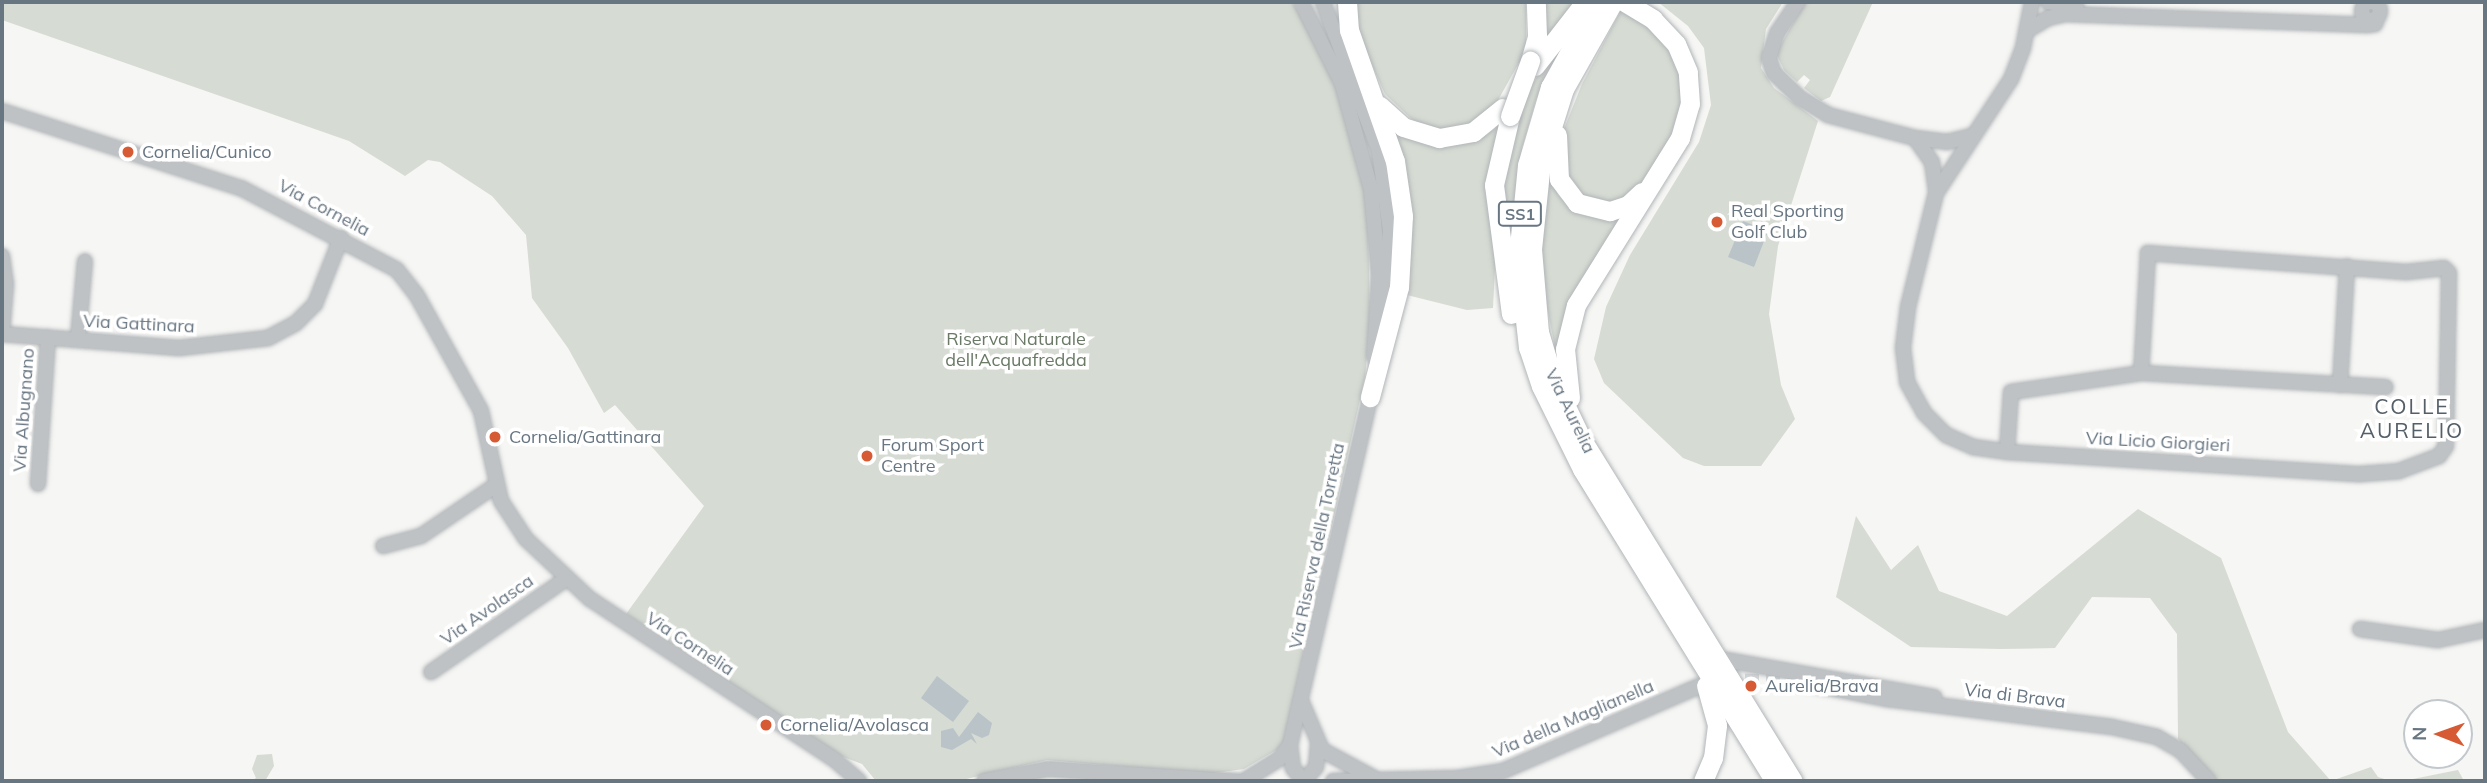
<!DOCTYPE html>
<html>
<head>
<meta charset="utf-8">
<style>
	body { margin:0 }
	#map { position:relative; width:2487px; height:783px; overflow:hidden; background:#f6f6f4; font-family:Mulish,sans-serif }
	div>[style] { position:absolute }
	.green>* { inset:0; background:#d6dbd3 }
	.water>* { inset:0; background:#b9c3c8 }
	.minor-tunnel>* { height:14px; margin-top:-7px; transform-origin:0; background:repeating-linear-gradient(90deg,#d2d6d8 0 14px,transparent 0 21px) }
	.roads { filter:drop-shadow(0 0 2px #b1b5b8) drop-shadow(0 0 2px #b1b5b8) }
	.minor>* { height:14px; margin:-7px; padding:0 7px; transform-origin:7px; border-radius:7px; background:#bec2c5 }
	.minor>.ring { margin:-7px; padding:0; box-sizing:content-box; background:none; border:14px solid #bec2c5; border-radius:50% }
	.highway>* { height:19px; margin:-9.5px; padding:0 9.5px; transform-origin:9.5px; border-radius:9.5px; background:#fff }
	.bridges { filter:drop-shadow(0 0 2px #b1b5b8) drop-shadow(0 0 2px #b1b5b8) }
	.highway-bridge>* { height:19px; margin:-9.5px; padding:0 9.5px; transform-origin:9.5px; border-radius:9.5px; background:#fff }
	.dots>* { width:19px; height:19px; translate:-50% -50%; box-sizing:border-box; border:4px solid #fff; border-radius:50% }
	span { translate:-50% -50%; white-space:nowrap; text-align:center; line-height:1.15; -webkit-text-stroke:7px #fff; paint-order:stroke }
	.shield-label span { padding:2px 5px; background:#fff; border:2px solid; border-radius:5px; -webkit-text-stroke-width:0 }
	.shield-label { font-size:16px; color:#687682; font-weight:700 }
	.poi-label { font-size:18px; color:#687682 }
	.left { translate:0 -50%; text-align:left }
	.street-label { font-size:18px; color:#687682 }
	.park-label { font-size:18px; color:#6a7a66 }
	.quarter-label { font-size:21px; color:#555f68; letter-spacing:2px }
	.frame { position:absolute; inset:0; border:4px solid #687682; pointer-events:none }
	.north { position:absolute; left:2403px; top:699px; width:70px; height:70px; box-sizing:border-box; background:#fff; border:2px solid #c3c8cd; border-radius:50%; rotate:271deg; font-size:19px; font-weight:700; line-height:28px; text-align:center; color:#687682 }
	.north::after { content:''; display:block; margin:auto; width:24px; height:32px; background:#d65b34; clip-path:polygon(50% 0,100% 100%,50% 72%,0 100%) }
</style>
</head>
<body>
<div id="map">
	<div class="green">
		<div style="clip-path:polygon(2px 2px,1292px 2px,1314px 37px,1343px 103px,1361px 166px,1368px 219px,1370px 322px,1365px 377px,1283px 746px,1244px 769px,1207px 774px,1047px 760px,958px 781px,876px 781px,862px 764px,838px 755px,626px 614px,704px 506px,615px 405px,604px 413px,568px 348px,532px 298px,526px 235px,492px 196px,440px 162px,428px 160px,405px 176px,349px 141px,2px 20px)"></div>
		<div style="clip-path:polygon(1355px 2px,1526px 2px,1526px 50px,1497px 102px,1466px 126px,1440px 129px,1417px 124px,1385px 94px,1358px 34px)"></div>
		<div style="clip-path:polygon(1543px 2px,1575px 2px,1543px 43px)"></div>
		<div style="clip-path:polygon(1658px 2px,1783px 2px,1766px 29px,1761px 68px,1774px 88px,1818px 121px,1778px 246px,1769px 314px,1781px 385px,1795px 419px,1761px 466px,1704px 466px,1683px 458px,1604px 383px,1594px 359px,1606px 307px,1630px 255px,1699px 142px,1711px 105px,1704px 48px,1688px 26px)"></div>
		<div style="clip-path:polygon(1805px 2px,1873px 2px,1830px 97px,1821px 101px,1804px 88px,1810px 80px,1804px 75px,1797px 82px,1784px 70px,1776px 53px)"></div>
		<div style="clip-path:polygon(1621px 10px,1657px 32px,1678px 65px,1683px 89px,1678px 125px,1638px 190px,1608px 206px,1569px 189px,1562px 134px,1582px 84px)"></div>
		<div style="clip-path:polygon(1563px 40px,1536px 100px,1522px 148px,1507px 253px,1500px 191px,1525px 94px)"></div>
		<div style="clip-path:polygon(1502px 124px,1493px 308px,1467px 310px,1407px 295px,1411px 248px,1394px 129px,1442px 146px,1477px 141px)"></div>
		<div style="clip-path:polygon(1549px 169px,1558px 195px,1574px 210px,1620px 220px,1557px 358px,1544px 292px,1541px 231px)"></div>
		<div style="clip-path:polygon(2138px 509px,2221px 558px,2288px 732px,2331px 781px,2371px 767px,2378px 777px,2391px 781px,2214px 781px,2178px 739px,2177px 634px,2150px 598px,2092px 597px,2055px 648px,2001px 649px,1911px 647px,1836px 597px,1856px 516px,1891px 570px,1918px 545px,1939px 591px,2007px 616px)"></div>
		<div style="clip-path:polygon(272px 754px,274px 766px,265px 781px,251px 781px,256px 778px,252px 769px,257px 755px)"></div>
		<div style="clip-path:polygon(2458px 770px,2464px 781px,2403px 781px)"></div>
	</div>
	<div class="water">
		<div style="clip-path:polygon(1743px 221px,1768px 231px,1754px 267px,1728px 257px)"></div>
		<div style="clip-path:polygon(937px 676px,969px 701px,953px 722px,921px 698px)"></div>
		<div style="clip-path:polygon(978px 712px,992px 723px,989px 735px,982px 738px,971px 733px,977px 744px,971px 739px,952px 750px,941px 747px,941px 731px,953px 728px,959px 737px)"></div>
	</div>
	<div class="minor-tunnel">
		<div style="left:1724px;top:680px;width:76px;rotate:1.5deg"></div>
	</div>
	<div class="roads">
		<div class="minor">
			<div style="left:1301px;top:2px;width:92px;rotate:63.4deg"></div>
			<div style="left:1342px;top:84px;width:109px;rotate:74.6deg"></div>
			<div style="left:1371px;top:189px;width:86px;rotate:84.7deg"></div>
			<div style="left:1379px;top:275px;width:82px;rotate:93.5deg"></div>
			<div style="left:1323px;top:2px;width:159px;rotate:69.4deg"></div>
			<div style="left:1379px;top:151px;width:80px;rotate:82.1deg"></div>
			<div style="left:1390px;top:230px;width:81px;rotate:93.5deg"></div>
			<div style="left:1798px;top:2px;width:37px;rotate:124deg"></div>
			<div style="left:1777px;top:33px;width:26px;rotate:108deg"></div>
			<div style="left:1769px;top:58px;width:16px;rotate:72deg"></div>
			<div style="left:1774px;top:73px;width:36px;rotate:44deg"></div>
			<div style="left:1800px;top:98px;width:33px;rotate:31deg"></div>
			<div style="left:1828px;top:115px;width:90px;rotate:14.8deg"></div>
			<div style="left:1915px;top:138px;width:32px;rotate:7deg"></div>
			<div style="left:1947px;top:142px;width:25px;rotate:-14deg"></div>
			<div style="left:2032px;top:2px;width:47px;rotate:101.1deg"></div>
			<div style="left:2023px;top:48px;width:33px;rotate:111deg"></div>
			<div style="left:2011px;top:79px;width:136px;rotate:123.3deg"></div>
			<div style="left:1936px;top:193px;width:117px;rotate:103.8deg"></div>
			<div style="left:1908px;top:307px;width:41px;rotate:97deg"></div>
			<div style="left:1903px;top:348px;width:34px;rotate:83deg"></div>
			<div style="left:1907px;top:382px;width:35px;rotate:61deg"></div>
			<div style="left:1924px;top:413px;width:31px;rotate:45deg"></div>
			<div style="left:1946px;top:435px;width:30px;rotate:24deg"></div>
			<div style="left:1973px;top:447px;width:34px;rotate:8deg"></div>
			<div style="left:2007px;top:452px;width:354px;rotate:3.6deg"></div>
			<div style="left:2360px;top:474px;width:39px;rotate:-4deg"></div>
			<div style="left:2399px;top:471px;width:43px;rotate:-20.6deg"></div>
			<div style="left:2439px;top:456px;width:12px;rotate:-55deg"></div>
			<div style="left:2446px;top:446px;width:173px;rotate:-89deg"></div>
			<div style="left:2449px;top:273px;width:7px;rotate:-135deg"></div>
			<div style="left:2444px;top:268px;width:38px;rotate:174deg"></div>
			<div style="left:2406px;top:272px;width:259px;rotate:-175.8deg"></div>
			<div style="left:2148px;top:253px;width:120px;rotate:93.3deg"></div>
			<div style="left:2048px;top:2px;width:29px;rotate:10deg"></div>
			<div class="ring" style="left:2362px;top:2px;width:4px;height:4px"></div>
			<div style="left:2028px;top:30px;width:23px;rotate:-31deg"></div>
			<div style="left:2048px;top:18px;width:18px;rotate:-13deg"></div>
			<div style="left:2066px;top:14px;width:301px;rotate:2.1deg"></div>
			<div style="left:2367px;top:25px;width:8px;rotate:-7deg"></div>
			<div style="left:2375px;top:24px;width:9px;rotate:-69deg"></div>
			<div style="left:2px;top:111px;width:251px;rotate:17.9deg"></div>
			<div style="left:241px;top:188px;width:176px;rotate:27.7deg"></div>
			<div style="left:397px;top:270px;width:31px;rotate:52deg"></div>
			<div style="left:416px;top:294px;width:134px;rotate:60.9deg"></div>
			<div style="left:481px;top:411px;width:92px;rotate:77.5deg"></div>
			<div style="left:501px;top:501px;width:45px;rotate:56.7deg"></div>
			<div style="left:526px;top:539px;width:88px;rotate:43.2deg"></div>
			<div style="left:590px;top:599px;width:293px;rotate:33.3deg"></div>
			<div style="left:835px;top:760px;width:32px;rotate:41deg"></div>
			<div style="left:1915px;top:138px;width:29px;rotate:55deg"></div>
			<div style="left:1932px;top:162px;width:30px;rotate:82deg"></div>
			<div style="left:2px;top:256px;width:28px;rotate:82deg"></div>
			<div style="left:6px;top:284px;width:50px;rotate:94.6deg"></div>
			<div style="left:2px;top:334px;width:178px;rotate:4.5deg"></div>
			<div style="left:179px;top:348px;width:90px;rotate:-6.4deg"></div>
			<div style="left:268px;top:338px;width:32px;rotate:-28deg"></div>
			<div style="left:296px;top:323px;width:27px;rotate:-45deg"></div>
			<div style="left:315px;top:304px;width:71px;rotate:-68.5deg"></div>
			<div style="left:78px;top:339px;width:78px;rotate:-84.9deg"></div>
			<div style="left:2340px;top:385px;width:119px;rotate:-86.6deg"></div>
			<div style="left:2007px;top:452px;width:60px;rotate:-86.2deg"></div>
			<div style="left:2011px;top:392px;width:131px;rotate:-8.3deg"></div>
			<div style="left:2141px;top:373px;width:245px;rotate:3.3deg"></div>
			<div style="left:38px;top:484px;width:147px;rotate:-86.1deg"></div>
			<div style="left:383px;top:546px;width:39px;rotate:-15deg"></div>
			<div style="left:421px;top:536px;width:91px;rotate:-34.2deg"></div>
			<div style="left:2360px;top:629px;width:79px;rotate:8deg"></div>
			<div style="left:2438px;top:640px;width:48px;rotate:-12deg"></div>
			<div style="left:1715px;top:658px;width:223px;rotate:10.1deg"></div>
			<div style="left:431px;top:672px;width:164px;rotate:-34.6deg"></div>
			<div style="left:1800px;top:682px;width:89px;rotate:11.1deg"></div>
			<div style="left:1887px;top:699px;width:227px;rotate:7.1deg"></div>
			<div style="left:2112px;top:727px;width:46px;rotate:12.5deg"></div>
			<div style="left:2157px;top:737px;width:28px;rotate:30deg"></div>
			<div style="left:2181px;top:751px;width:41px;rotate:47deg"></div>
			<div style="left:1302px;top:703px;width:51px;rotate:66.9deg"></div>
			<div style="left:1322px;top:750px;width:59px;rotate:28.3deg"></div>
			<div style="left:1290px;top:745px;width:23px;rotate:83deg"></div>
			<div style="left:1293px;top:768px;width:16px;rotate:52deg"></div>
			<div style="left:984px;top:781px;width:66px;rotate:-10.5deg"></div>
			<div style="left:1049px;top:769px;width:188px;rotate:3.7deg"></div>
			<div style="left:1244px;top:781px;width:41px;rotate:-32.2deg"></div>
			<div style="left:1279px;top:759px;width:18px;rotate:-52deg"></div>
			<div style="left:1290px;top:745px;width:365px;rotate:-77deg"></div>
			<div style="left:1304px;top:781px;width:18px;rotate:-49deg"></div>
			<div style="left:1316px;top:767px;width:22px;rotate:-85deg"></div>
			<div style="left:1333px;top:781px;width:125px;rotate:-1.4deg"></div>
			<div style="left:1458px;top:778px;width:46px;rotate:-8.8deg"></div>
			<div style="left:1503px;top:771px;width:214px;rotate:-23.4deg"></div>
		</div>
		<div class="highway">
			<div style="left:1347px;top:2px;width:28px;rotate:86deg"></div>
			<div style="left:1349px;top:30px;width:139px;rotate:70.7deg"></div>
			<div style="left:1395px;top:161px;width:56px;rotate:81.7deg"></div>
			<div style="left:1403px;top:216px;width:71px;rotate:93.2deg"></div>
			<div style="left:1399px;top:287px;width:114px;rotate:104.8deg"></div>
			<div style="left:1597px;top:2px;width:97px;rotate:118.9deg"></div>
			<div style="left:1550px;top:87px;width:81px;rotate:106.4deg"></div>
			<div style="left:1527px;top:165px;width:92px;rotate:95.6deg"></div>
			<div style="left:1518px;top:257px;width:91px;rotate:83.7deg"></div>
			<div style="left:1528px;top:347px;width:41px;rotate:71.6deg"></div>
			<div style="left:1541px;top:386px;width:93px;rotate:63.7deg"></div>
			<div style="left:1582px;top:469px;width:367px;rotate:58.3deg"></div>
			<div style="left:1613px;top:2px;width:100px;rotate:119.4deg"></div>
			<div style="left:1564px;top:89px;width:77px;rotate:107.5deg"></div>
			<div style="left:1541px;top:162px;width:87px;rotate:95.9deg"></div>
			<div style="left:1532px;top:249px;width:83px;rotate:85.2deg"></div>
			<div style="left:1539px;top:332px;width:49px;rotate:73.4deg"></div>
			<div style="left:1553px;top:379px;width:65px;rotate:64.6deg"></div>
			<div style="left:1581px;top:438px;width:403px;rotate:58.3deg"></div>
			<div style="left:1530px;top:61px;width:26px;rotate:-74deg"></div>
			<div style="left:1537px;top:36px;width:34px;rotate:-92deg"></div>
			<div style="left:1535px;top:66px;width:81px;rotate:-52deg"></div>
			<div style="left:1380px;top:106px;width:31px;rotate:42deg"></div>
			<div style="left:1403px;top:127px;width:38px;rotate:17deg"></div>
			<div style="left:1439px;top:138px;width:35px;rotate:-10deg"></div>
			<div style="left:1473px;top:132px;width:38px;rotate:-39deg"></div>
			<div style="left:1510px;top:116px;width:71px;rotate:103.1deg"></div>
			<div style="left:1494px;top:185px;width:130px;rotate:82.5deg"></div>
			<div style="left:1557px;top:135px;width:44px;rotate:87.4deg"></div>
			<div style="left:1559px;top:179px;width:30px;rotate:53deg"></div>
			<div style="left:1577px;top:203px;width:34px;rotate:14deg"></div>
			<div style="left:1610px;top:211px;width:19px;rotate:-18deg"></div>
			<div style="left:1628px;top:205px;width:19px;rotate:-43deg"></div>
			<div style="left:1570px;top:398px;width:49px;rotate:-95.8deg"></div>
			<div style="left:1565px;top:349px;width:45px;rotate:-76deg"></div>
			<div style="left:1576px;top:305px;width:197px;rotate:-58.1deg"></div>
			<div style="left:1680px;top:138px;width:35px;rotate:-74deg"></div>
			<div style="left:1690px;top:104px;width:32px;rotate:-94deg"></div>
			<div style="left:1688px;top:72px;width:30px;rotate:-113deg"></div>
			<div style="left:1676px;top:44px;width:34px;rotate:-133deg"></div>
			<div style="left:1653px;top:19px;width:33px;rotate:-149deg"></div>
			<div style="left:1703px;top:781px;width:25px;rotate:-67deg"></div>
			<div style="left:1713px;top:758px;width:33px;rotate:-83deg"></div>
			<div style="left:1717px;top:725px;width:41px;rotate:-105.4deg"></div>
		</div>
	</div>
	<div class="bridges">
		<div class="highway-bridge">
			<div style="left:1510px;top:116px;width:59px;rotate:-70deg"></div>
		</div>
	</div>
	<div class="dots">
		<div style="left:128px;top:152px;background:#d65b34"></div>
		<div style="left:1717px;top:222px;background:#d65b34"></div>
		<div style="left:495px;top:437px;background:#d65b34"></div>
		<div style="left:867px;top:456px;background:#d65b34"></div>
		<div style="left:1751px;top:686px;background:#d65b34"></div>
		<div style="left:766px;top:725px;background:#d65b34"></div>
	</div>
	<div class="shield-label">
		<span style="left:1520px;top:214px">SS1</span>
	</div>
	<div class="poi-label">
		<span class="left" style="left:142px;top:152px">Cornelia/Cunico</span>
		<span class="left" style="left:1731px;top:222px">Real Sporting<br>Golf Club</span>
		<span class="left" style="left:509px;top:437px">Cornelia/Gattinara</span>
		<span class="left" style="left:881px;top:456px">Forum Sport<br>Centre</span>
		<span class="left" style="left:1765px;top:686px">Aurelia/Brava</span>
		<span class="left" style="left:780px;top:725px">Cornelia/Avolasca</span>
	</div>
	<div class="street-label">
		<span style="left:324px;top:208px;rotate:28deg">Via Cornelia</span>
		<span style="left:139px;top:324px;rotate:3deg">Via Gattinara</span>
		<span style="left:24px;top:410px;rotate:-86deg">Via Albugnano</span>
		<span style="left:1570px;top:411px;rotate:64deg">Via Aurelia</span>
		<span style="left:2158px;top:442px;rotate:3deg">Via Licio Giorgieri</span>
		<span style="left:1317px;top:546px;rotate:-78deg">Via Riserva della Torretta</span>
		<span style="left:487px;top:610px;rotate:-35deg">Via Avolasca</span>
		<span style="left:690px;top:644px;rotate:33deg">Via Cornelia</span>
		<span style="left:2015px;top:696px;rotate:7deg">Via di Brava</span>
		<span style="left:1573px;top:719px;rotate:-23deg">Via della Maglianella</span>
	</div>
	<div class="park-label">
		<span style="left:1016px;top:350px">Riserva Naturale<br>dell'Acquafredda</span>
	</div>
	<div class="quarter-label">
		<span style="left:2412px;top:418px">COLLE<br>AURELIO</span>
	</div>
	<div class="frame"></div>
	<div class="north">N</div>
</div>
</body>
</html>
